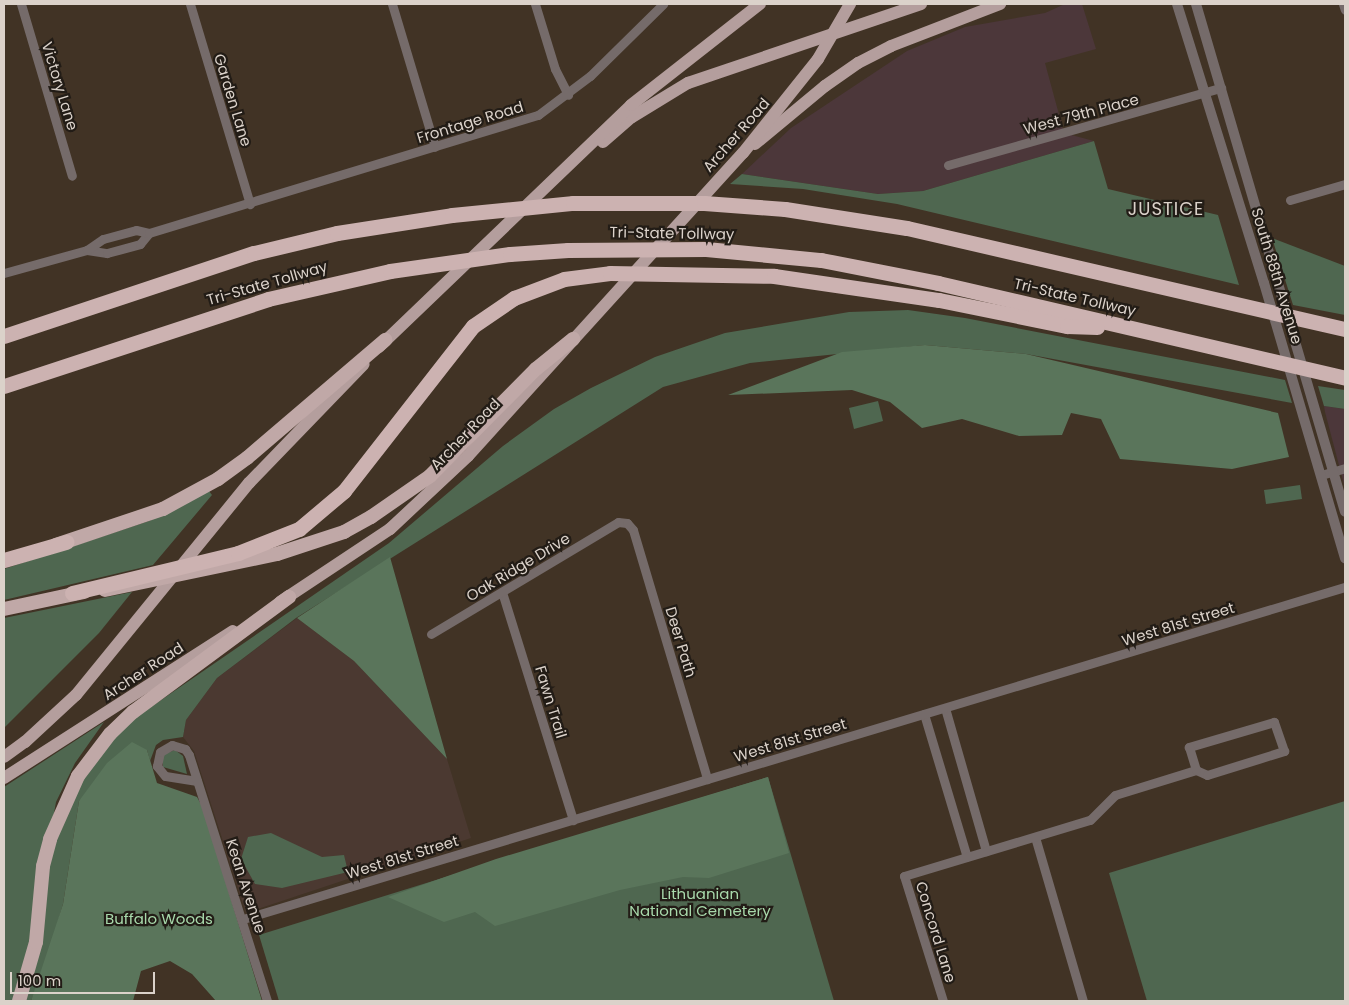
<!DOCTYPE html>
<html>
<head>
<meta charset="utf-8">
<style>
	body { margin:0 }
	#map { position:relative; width:1349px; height:1005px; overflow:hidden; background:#413325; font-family:Poppins,sans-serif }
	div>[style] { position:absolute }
	.industrial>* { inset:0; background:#4c373a }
	.medical>* { inset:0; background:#4b3931 }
	.green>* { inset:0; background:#4f6750 }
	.forest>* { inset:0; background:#5a755b }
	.minor>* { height:9px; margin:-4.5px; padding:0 4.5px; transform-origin:4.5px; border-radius:4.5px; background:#756b6a }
	.tertiary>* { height:10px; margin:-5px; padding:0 5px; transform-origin:5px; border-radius:5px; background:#756b6a }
	.primary>* { height:12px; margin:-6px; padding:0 6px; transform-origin:6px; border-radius:6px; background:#b49e9d }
	.trunk>* { height:14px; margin:-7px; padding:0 7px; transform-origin:7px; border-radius:7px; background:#c0a8a7 }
	.motorway>* { height:15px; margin:-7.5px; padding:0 7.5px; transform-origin:7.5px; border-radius:7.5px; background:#ccb2b1 }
	span { translate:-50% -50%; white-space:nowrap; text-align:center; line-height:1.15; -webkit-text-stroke:4.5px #221c16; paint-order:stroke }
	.street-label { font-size:15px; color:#dbd2ca }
	.park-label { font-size:15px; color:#a8d9ab }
	.quarter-label { font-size:18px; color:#dbd2ca; letter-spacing:1px }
	.frame { position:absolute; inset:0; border:5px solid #dbd2ca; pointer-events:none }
	.scale { position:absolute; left:10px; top:972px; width:145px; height:22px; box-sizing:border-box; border:2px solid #dbd2ca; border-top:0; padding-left:6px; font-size:15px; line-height:18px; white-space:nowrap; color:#dbd2ca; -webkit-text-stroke:4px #221c16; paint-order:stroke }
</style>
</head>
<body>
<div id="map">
	<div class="industrial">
		<div style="clip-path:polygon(1065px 4px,1082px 4px,1096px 49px,1045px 63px,1064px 133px,1094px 141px,923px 191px,878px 194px,742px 174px,791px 128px,907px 51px,965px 27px,1045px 13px)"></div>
		<div style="clip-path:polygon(1324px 406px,1345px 409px,1345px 488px,1325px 412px)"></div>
	</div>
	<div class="medical">
		<div style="clip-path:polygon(297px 618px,354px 661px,447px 759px,471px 838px,246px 913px,194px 751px,183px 737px,186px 720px,217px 678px)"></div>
	</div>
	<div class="green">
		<div style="clip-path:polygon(1094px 141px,1108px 189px,1218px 215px,1239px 285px,897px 204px,803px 189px,730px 184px,742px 174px,878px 194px,923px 191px)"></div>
		<div style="clip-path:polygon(1272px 238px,1345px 266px,1345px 315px,1293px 305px)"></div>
		<div style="clip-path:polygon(908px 310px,965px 318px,1285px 380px,1292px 403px,1026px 354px,925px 345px,750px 363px,663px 387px,296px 618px,217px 678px,186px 720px,183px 737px,163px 740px,156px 745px,150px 761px,147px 750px,79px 801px,63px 904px,44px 969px,31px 1001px,25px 1001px,53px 844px,76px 785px,122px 727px,389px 543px,503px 446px,554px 409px,591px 388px,655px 357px,725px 333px,849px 312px)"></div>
		<div style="clip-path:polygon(1318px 386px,1345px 390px,1345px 409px,1324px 406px)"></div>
		<div style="clip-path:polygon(878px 401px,883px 421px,854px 429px,849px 408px)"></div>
		<div style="clip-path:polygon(1300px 485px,1302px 499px,1266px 504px,1264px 490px)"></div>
		<div style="clip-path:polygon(209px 491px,212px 495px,153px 565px,4px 600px,4px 569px,149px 521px)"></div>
		<div style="clip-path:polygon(132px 592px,99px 633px,4px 728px,4px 618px)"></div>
		<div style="clip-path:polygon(104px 722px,75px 763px,56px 802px,32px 934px,14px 1001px,4px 1001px,4px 787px)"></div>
		<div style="clip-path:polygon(175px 750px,183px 756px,187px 774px,163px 767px,162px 755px)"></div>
		<div style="clip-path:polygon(768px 777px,834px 1001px,279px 1001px,259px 935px)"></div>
		<div style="clip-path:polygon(1345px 801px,1345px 1001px,1147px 1001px,1109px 873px)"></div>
		<div style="clip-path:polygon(271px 833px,322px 857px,344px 855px,348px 872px,282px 888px,255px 884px,241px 859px,248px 837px)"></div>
	</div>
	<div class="forest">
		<div style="clip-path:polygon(925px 345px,1026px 354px,1278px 413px,1289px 457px,1232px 469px,1120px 459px,1101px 419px,1071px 413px,1062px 435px,1019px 436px,962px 419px,922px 428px,890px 402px,852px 390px,728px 395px,842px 352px)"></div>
		<div style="clip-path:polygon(390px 557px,447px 759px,354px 661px,297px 618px)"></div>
		<div style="clip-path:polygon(132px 742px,147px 750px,157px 783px,197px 797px,203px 808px,262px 1001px,216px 1001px,192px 974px,170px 961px,141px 971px,133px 1001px,31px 1001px,63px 904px,79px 801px,107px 763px)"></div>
		<div style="clip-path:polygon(768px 777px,789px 853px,709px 878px,683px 877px,620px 890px,495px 926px,475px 912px,444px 922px,388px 897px,496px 859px)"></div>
	</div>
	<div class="minor">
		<div style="left:21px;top:4px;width:179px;rotate:73.5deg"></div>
		<div style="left:190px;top:4px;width:209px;rotate:73.3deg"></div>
		<div style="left:392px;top:4px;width:149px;rotate:73.3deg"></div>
		<div style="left:535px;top:4px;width:68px;rotate:72.9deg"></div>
		<div style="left:555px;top:69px;width:29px;rotate:63deg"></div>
		<div style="left:1343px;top:4px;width:6px;rotate:72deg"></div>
		<div style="left:948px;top:165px;width:284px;rotate:-15.8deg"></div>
		<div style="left:1290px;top:200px;width:57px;rotate:-16.2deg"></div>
		<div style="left:87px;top:250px;width:20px;rotate:9deg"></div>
		<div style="left:107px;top:253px;width:34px;rotate:-15deg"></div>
		<div style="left:140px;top:244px;width:14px;rotate:-51deg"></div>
		<div style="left:4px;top:273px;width:86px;rotate:-15.5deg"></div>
		<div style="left:87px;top:250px;width:19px;rotate:-35deg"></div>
		<div style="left:103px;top:239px;width:34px;rotate:-15deg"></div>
		<div style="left:136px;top:230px;width:13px;rotate:13deg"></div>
		<div style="left:149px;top:233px;width:407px;rotate:-16.9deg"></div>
		<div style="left:538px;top:115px;width:65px;rotate:-36.9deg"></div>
		<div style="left:590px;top:76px;width:103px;rotate:-44.6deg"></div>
		<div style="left:1321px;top:475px;width:25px;rotate:-16deg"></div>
		<div style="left:502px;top:592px;width:239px;rotate:72.7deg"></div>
		<div style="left:431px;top:634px;width:218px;rotate:-30.9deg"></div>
		<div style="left:618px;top:522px;width:9px;rotate:6deg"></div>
		<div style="left:627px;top:523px;width:9px;rotate:49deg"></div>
		<div style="left:633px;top:530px;width:260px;rotate:73.4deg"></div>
		<div style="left:945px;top:708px;width:149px;rotate:74deg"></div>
		<div style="left:924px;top:714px;width:149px;rotate:73.3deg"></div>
		<div style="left:197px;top:781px;width:32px;rotate:-171deg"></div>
		<div style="left:165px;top:776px;width:13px;rotate:-129deg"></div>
		<div style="left:157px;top:766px;width:14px;rotate:-78deg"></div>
		<div style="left:160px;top:752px;width:14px;rotate:-30deg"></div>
		<div style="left:172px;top:745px;width:14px;rotate:17deg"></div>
		<div style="left:185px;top:749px;width:7px;rotate:56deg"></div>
		<div style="left:189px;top:755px;width:258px;rotate:72.4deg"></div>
		<div style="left:1035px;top:837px;width:171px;rotate:73.7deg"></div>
		<div style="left:243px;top:919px;width:1151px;rotate:-16.77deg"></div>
		<div style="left:943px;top:1001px;width:131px;rotate:-107.3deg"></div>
		<div style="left:904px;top:876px;width:194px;rotate:-16.8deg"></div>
		<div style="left:1090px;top:820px;width:35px;rotate:-45deg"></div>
		<div style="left:1115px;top:795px;width:85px;rotate:-17.2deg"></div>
		<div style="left:1196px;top:770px;width:12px;rotate:24deg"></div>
		<div style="left:1207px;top:775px;width:81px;rotate:-17.3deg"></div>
		<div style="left:1284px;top:751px;width:31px;rotate:-109deg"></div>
		<div style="left:1274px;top:722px;width:89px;rotate:163.6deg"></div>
		<div style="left:1189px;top:747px;width:24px;rotate:73deg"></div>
	</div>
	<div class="tertiary">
		<div style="left:1177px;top:4px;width:292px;rotate:72.7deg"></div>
		<div style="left:1264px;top:283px;width:287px;rotate:73.6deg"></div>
		<div style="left:1196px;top:4px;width:529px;rotate:73.65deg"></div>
	</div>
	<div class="primary">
		<div style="left:603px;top:142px;width:38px;rotate:-41deg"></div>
		<div style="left:632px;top:117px;width:66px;rotate:-31.3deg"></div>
		<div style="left:688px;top:83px;width:246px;rotate:-18.7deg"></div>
		<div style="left:755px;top:144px;width:91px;rotate:-39.6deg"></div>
		<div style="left:825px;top:86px;width:40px;rotate:-34.9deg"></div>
		<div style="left:858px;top:63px;width:37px;rotate:-27deg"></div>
		<div style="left:891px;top:46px;width:117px;rotate:-21.1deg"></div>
		<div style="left:379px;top:347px;width:349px;rotate:-43.8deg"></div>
		<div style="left:631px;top:105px;width:164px;rotate:-38.1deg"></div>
		<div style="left:280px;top:602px;width:132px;rotate:-33.6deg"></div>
		<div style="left:390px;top:529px;width:107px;rotate:-43.1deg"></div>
		<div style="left:468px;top:456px;width:409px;rotate:-47.8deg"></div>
		<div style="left:743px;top:153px;width:120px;rotate:-51.4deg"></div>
		<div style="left:818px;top:59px;width:64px;rotate:-59.8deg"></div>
		<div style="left:4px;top:757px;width:26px;rotate:-36deg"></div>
		<div style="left:25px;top:742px;width:69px;rotate:-42.7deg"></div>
		<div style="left:76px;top:695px;width:274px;rotate:-50.8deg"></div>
		<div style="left:249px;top:483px;width:165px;rotate:-46deg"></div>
		<div style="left:4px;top:778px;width:272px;rotate:-32.7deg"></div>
	</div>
	<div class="trunk">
		<div style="left:56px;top:545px;width:113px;rotate:-18.6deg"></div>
		<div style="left:163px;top:509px;width:63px;rotate:-28.6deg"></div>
		<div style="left:218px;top:479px;width:36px;rotate:-36deg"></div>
		<div style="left:247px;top:458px;width:182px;rotate:-40.5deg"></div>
		<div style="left:105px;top:590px;width:176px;rotate:-11.8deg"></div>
		<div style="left:277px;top:554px;width:71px;rotate:-18.2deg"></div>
		<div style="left:344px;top:532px;width:31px;rotate:-29deg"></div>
		<div style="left:371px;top:517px;width:72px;rotate:-34.8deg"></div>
		<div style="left:430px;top:476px;width:151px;rotate:-45.3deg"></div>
		<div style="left:536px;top:369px;width:48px;rotate:-39deg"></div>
		<div style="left:4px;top:609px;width:82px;rotate:-12deg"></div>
		<div style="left:19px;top:1001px;width:61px;rotate:-73.9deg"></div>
		<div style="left:36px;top:942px;width:76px;rotate:-84.7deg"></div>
		<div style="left:43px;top:866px;width:28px;rotate:-75deg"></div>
		<div style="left:50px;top:839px;width:69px;rotate:-66deg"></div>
		<div style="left:78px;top:776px;width:53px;rotate:-52.7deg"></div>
		<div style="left:110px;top:734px;width:32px;rotate:-44deg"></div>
		<div style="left:133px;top:712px;width:194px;rotate:-36.4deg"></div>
	</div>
	<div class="motorway">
		<div style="left:4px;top:336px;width:263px;rotate:-18.4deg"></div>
		<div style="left:254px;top:253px;width:85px;rotate:-13.5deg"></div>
		<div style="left:337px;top:233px;width:116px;rotate:-8.9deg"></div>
		<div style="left:452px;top:215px;width:122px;rotate:-5.7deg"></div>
		<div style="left:573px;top:203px;width:131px"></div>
		<div style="left:704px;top:203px;width:81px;rotate:4.2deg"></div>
		<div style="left:785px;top:209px;width:123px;rotate:8.9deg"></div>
		<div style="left:907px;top:228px;width:449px;rotate:13deg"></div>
		<div style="left:4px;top:386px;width:278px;rotate:-18.2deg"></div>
		<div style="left:268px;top:299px;width:125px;rotate:-12.9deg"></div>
		<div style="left:390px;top:271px;width:121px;rotate:-8.1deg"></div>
		<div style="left:510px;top:254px;width:58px;rotate:-3.9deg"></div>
		<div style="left:568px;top:250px;width:138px;rotate:-0.4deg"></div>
		<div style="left:706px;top:249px;width:116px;rotate:5.5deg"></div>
		<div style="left:821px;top:260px;width:119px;rotate:11.1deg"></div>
		<div style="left:938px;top:283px;width:418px;rotate:13.1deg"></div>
		<div style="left:4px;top:560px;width:65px;rotate:-16.2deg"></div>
		<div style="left:72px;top:593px;width:171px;rotate:-13.5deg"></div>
		<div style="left:238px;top:553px;width:66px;rotate:-21.5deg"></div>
		<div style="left:299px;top:529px;width:59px;rotate:-40.2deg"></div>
		<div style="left:344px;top:491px;width:209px;rotate:-52deg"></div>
		<div style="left:473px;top:326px;width:50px;rotate:-34.3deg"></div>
		<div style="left:514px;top:298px;width:53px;rotate:-20.8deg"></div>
		<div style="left:564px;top:279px;width:46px;rotate:-7.4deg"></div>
		<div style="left:610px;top:273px;width:164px;rotate:1deg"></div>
		<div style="left:774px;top:276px;width:167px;rotate:8.3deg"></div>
		<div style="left:939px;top:300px;width:131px;rotate:11.5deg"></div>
		<div style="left:1067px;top:326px;width:30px;rotate:2deg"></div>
	</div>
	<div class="street-label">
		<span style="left:60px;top:86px;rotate:73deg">Victory Lane</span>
		<span style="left:233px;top:100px;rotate:73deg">Garden Lane</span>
		<span style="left:1081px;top:114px;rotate:-15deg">West 79th Place</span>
		<span style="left:470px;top:122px;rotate:-17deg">Frontage Road</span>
		<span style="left:736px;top:135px;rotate:-49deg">Archer Road</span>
		<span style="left:672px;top:233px;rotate:1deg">Tri-State Tollway</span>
		<span style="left:1277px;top:276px;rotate:73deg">South 88th Avenue</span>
		<span style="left:267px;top:283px;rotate:-16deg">Tri-State Tollway</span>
		<span style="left:1075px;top:297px;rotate:13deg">Tri-State Tollway</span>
		<span style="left:465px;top:434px;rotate:-46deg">Archer Road</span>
		<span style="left:518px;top:567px;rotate:-31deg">Oak Ridge Drive</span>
		<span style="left:1178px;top:624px;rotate:-17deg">West 81st Street</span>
		<span style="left:681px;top:642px;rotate:73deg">Deer Path</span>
		<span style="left:143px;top:671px;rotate:-33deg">Archer Road</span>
		<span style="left:551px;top:702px;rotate:73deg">Fawn Trail</span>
		<span style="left:790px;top:740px;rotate:-17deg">West 81st Street</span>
		<span style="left:402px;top:857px;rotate:-17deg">West 81st Street</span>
		<span style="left:246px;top:886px;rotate:72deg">Kean Avenue</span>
		<span style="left:936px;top:932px;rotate:73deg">Concord Lane</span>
	</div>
	<div class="park-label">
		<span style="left:700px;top:902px">Lithuanian<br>National Cemetery</span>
		<span style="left:159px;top:919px">Buffalo Woods</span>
	</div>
	<div class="quarter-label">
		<span style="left:1166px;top:209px">JUSTICE</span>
	</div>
	<div class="frame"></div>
	<div class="scale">100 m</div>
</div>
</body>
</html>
